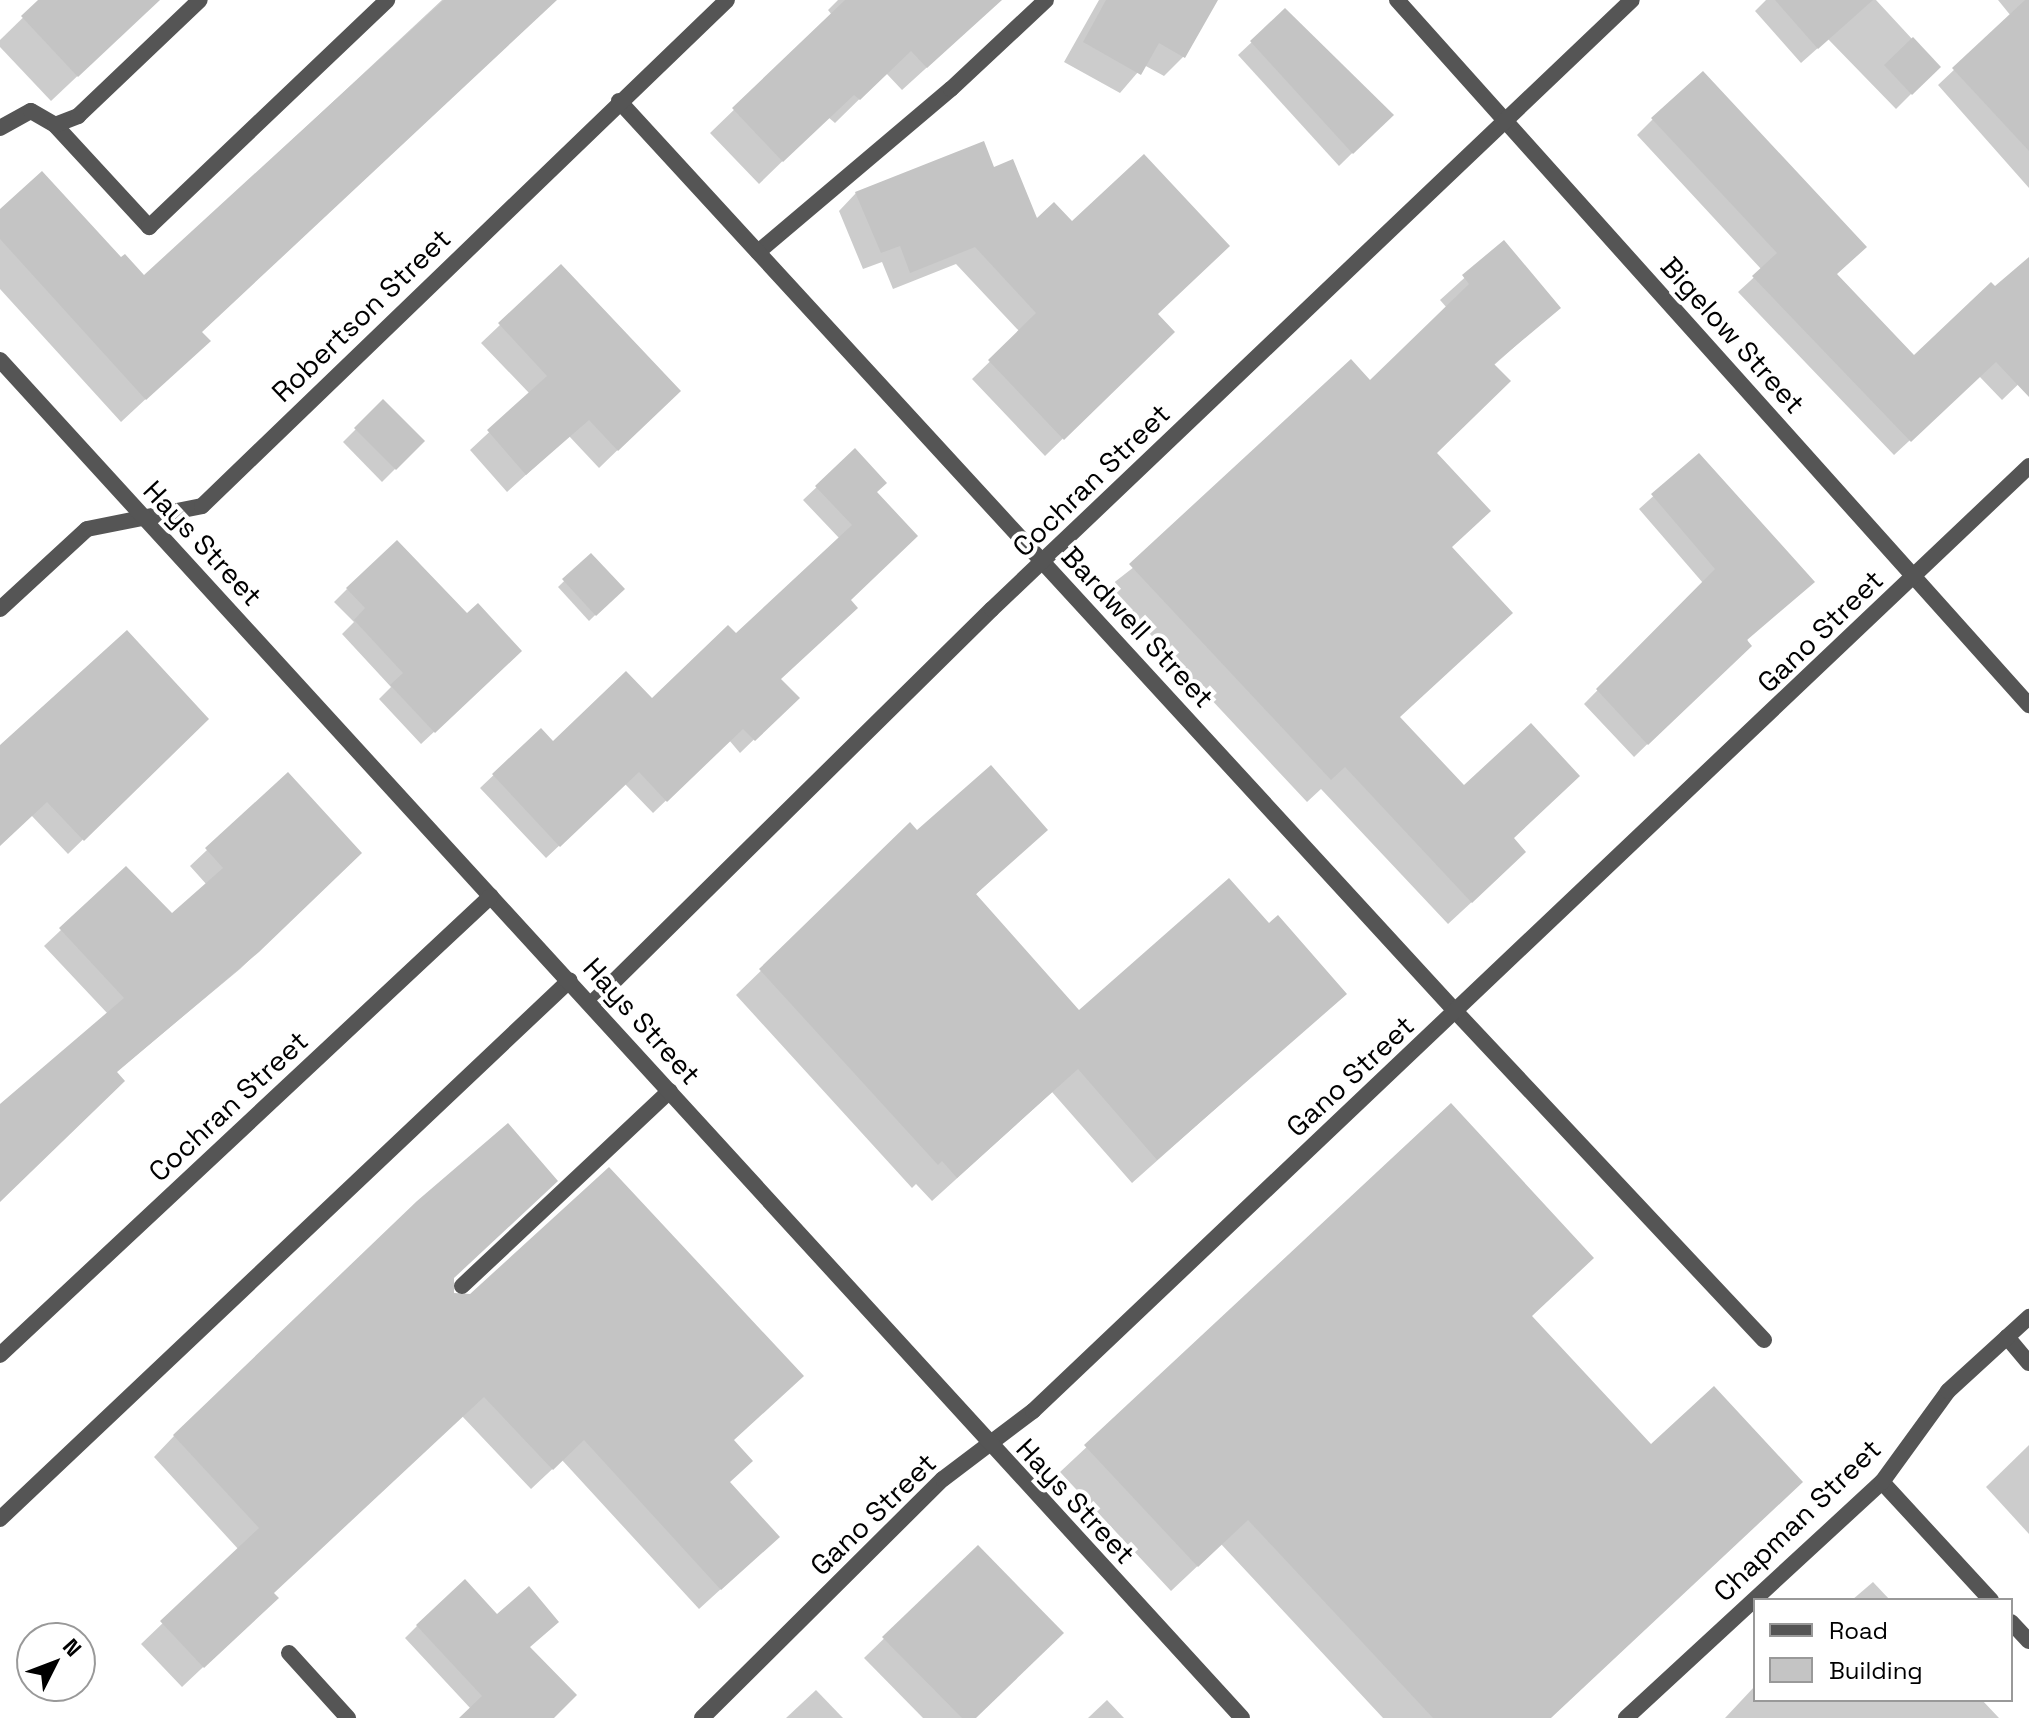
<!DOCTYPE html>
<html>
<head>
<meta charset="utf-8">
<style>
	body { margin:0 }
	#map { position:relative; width:2029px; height:1718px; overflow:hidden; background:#fff; font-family:"Space Grotesk",sans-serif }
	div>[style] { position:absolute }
	.shadow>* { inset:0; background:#0003 }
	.building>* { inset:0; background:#c4c4c4 }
	.service>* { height:16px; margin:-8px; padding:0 8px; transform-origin:8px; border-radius:8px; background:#555 }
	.minor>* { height:16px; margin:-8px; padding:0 8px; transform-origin:8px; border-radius:8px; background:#555 }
	.tertiary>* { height:16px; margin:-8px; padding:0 8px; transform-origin:8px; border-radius:8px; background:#555 }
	span { translate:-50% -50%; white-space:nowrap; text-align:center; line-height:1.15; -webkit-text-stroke:8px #fff; paint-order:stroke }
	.street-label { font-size:28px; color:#000 }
	.legend { position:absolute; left:1753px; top:1598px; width:260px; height:104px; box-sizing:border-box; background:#fff; border:2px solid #999; margin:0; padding:10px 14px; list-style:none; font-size:24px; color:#000 }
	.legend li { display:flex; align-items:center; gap:16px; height:40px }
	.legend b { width:40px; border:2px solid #999 }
	.north { position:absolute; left:16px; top:1622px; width:80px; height:80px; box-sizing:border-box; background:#fff; border:2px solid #999; border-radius:50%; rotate:48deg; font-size:22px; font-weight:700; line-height:32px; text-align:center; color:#000 }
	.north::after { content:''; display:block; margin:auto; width:28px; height:36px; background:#000; clip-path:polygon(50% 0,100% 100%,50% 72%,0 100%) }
</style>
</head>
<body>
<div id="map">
	<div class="shadow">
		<div style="clip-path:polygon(41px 0,158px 0,51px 101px,0 47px,0 40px)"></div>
		<div style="clip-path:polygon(442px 0,547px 0,200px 333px,208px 341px,121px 422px,0 289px,0 212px,121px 260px,144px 278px)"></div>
		<div style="clip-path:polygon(838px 0,1001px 0,902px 90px,886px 73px,835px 123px,828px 117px,759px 184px,710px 133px,832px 15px,828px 10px)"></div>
		<div style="clip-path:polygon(1099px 0,1215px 0,1183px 57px,1164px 76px,1144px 65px,1120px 93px,1064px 62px)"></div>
		<div style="clip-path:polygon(1766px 0,1876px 0,1938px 67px,1896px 109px,1828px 39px,1801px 63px,1755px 11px)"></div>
		<div style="clip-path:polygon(1998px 0,2029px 0,2029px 188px,1938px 85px,2011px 16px)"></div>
		<div style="clip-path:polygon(1285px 11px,1391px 115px,1339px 166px,1238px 55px)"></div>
		<div style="clip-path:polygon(1653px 119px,1835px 274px,1914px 358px,2029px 260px,2029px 374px,2002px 400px,1979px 376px,1894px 455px,1738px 292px,1762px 270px,1637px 135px)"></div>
		<div style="clip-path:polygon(993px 169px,1036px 221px,1172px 332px,1045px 456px,972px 379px,1020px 332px,956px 264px,893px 289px,882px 262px,863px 269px,839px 211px,856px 193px)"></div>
		<div style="clip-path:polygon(1503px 243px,1558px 308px,1493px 366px,1435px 453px,1450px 548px,1398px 718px,1512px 839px,1501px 875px,1448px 924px,1321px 789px,1307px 802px,1107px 588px,1370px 383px,1447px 308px,1440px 300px)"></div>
		<div style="clip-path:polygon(561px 267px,660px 409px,599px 468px,569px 436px,507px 492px,470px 450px,530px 394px,481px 343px)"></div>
		<div style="clip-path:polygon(383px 402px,423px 441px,382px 482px,343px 442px)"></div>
		<div style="clip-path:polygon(855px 451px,874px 493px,848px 600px,779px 680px,797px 698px,740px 753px,729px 740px,653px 813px,625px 784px,546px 858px,480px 788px,541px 730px,553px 744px,652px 701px,736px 635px,840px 539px,803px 500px)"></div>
		<div style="clip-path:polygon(1698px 456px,1749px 646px,1634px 757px,1584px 704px,1703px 583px,1639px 509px)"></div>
		<div style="clip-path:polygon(591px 555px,622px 589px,589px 621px,558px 587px)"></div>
		<div style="clip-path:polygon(347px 589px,507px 664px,421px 744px,379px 699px,391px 687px,342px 634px,354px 622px,334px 602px)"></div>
		<div style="clip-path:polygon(207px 719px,68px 854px,31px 815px,0 844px,0 750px)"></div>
		<div style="clip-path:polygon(288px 774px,343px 870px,240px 969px,115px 1073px,0 1200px,0 1107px,108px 1014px,44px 946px,61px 930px,171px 916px,207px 885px,190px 866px)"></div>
		<div style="clip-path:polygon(910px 825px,917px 833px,1045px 830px,975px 895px,1079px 1013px,1269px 926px,1344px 994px,1132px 1183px,1052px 1092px,932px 1201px,916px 1184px,912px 1188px,736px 995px)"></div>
		<div style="clip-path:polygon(1451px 1106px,1530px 1317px,1550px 1718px,1383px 1718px,1221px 1544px,1171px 1591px,1060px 1472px)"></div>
		<div style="clip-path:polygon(452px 1278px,453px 1296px,732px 1441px,728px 1483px,756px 1557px,699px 1609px,562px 1460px,531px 1489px,462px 1416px,272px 1593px,255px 1618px,182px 1687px,141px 1644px,239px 1550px,154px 1457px,174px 1436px)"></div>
		<div style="clip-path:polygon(2029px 1445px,2029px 1534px,1986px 1487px)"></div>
		<div style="clip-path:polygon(978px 1547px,974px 1718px,923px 1718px,864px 1658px)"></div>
		<div style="clip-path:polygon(1873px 1582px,1890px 1600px,1852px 1600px)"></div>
		<div style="clip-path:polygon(417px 1626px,528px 1648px,551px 1718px,462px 1718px,471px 1709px,405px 1638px)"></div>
		<div style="clip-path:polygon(1755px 1686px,1755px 1700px,1982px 1700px,1999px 1718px,1725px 1718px)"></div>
		<div style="clip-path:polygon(816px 1690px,843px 1718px,786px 1718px)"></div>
		<div style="clip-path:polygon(1107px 1700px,1124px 1718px,1088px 1718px)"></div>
	</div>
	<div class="building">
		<div style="clip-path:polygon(38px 0,160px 0,78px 77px,21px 16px)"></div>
		<div style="clip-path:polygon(444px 0,557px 0,202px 332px,211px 341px,146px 400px,0 239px,0 209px,42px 171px,121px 257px,125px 254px,144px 275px)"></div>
		<div style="clip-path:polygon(845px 0,1002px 0,927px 68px,911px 51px,860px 100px,854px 95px,783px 162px,732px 108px)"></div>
		<div style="clip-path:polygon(1106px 0,1218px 0,1185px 58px,1159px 43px,1141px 75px,1083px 42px)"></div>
		<div style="clip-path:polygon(1775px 0,1873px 0,1818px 49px)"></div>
		<div style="clip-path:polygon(2025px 0,2029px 0,2029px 151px,1952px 68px)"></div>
		<div style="clip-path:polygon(1285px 8px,1394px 115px,1353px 154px,1250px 41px)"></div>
		<div style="clip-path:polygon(1913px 37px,1941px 67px,1912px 95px,1884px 65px)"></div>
		<div style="clip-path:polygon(1703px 71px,1867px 247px,1837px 274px,1914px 355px,1991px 282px,1995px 286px,2029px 257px,2029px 397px,1996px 362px,1911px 442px,1752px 276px,1777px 253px,1651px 118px)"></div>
		<div style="clip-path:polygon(984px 141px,994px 167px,1013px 159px,1037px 218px,1054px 202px,1072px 221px,1144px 154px,1230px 246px,1158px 314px,1175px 332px,1064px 440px,988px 360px,1036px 313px,975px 247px,910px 273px,900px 246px,881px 253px,855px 192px)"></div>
		<div style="clip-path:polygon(1504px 240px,1561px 308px,1494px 364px,1511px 381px,1437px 453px,1491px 511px,1452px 547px,1513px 613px,1400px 717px,1464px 785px,1531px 723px,1580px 776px,1514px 838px,1526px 852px,1472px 903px,1345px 767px,1331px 780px,1129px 564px,1351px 359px,1370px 380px,1469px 284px,1462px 275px)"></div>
		<div style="clip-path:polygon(561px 264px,681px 391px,618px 451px,589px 420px,526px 475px,487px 430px,547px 376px,498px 323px)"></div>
		<div style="clip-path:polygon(383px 399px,425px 441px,396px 470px,354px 428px)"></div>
		<div style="clip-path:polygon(855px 448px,887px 483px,877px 492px,918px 536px,851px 600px,858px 608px,781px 679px,800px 698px,755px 741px,743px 729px,667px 802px,639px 772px,560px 847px,492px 774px,541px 728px,553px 741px,626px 671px,652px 698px,728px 625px,736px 633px,852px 525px,815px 486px)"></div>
		<div style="clip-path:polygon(1699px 453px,1815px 582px,1747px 640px,1752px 646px,1648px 745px,1596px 689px,1715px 569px,1651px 494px)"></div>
		<div style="clip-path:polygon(397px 540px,467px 613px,478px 603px,522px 651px,435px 733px,390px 685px,403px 673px,354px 620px,365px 608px,346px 588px)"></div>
		<div style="clip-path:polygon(591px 553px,625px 589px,596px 616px,562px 579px)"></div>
		<div style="clip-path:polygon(127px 630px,209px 719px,84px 841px,47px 802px,0 846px,0 745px)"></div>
		<div style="clip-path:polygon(991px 765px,1048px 830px,976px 894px,1079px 1010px,1229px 878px,1269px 923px,1278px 915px,1347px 994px,1157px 1160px,1078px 1069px,957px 1178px,942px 1161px,938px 1165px,759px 969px,910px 822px,917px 830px)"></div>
		<div style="clip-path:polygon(288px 772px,362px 853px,259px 952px,117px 1072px,125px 1081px,0 1202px,0 1104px,124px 998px,59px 928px,126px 866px,172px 913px,223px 868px,205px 848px)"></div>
		<div style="clip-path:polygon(1451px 1103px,1594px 1258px,1532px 1316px,1651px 1444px,1714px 1386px,1803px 1482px,1551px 1718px,1433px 1718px,1248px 1520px,1198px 1567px,1084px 1445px)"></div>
		<div style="clip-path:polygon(508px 1123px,558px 1181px,454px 1278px,454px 1293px,470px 1294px,609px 1167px,804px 1376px,734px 1440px,753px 1461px,730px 1482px,780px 1537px,721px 1590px,584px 1440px,553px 1470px,484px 1397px,274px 1593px,279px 1598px,204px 1668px,160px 1621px,259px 1528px,173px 1435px,417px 1201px)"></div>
		<div style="clip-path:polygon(978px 1545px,1064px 1633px,976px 1718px,962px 1718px,882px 1637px)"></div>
		<div style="clip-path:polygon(465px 1579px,497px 1614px,529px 1586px,559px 1622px,530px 1647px,577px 1695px,554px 1718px,459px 1718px,482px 1696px,416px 1625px)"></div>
	</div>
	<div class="service">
		<div style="left:55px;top:125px;width:139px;rotate:47.3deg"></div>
		<div style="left:149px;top:227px;width:329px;rotate:-43.6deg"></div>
		<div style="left:0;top:128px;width:35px;rotate:-29deg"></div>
		<div style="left:31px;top:111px;width:28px;rotate:30deg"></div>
		<div style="left:55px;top:125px;width:25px;rotate:-21deg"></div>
		<div style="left:78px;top:116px;width:168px;rotate:-43.6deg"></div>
		<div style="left:758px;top:252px;width:253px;rotate:-40.2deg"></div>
		<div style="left:951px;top:89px;width:130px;rotate:-43.1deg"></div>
		<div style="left:1456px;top:1012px;width:450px;rotate:46.8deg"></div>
		<div style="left:462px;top:1286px;width:285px;rotate:-43.2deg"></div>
		<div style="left:2007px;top:1337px;width:34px;rotate:50deg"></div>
		<div style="left:0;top:1519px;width:784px;rotate:-43.4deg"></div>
	</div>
	<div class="minor">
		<div style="left:1397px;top:0;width:947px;rotate:48.13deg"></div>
		<div style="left:619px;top:101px;width:1237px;rotate:47.42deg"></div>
		<div style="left:0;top:609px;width:118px;rotate:-42.6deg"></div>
		<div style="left:87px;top:529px;width:117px;rotate:-11.3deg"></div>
		<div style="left:202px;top:506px;width:729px;rotate:-43.94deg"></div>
		<div style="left:592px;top:1003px;width:561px;rotate:-44.57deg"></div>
		<div style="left:992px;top:609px;width:883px;rotate:-43.58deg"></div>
		<div style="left:1882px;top:1482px;width:161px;rotate:47.3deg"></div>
		<div style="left:2011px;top:1622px;width:26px;rotate:47deg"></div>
		<div style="left:289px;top:1653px;width:88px;rotate:47.8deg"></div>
		<div style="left:702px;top:1718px;width:339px;rotate:-44.8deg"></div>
		<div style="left:943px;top:1479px;width:113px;rotate:-37.1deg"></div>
		<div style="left:1033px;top:1411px;width:1373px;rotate:-43.49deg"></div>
		<div style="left:1626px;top:1718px;width:348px;rotate:-42.7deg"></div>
		<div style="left:1882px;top:1482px;width:112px;rotate:-54deg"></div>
		<div style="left:1948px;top:1391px;width:110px;rotate:-42.4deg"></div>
	</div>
	<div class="tertiary">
		<div style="left:0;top:360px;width:1840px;rotate:47.55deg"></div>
		<div style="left:0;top:1355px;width:672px;rotate:-43.07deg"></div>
	</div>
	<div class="street-label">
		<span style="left:361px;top:315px;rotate:-44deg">Robertson Street</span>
		<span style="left:1733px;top:335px;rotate:48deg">Bigelow Street</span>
		<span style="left:1091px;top:480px;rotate:-44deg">Cochran Street</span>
		<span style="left:203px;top:543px;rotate:47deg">Hays Street</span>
		<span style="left:1138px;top:627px;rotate:47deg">Bardwell Street</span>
		<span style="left:1820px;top:631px;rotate:-44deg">Gano Street</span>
		<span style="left:642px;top:1021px;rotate:48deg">Hays Street</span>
		<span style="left:1350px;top:1076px;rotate:-43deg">Gano Street</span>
		<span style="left:228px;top:1106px;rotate:-43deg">Cochran Street</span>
		<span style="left:1076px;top:1501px;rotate:47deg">Hays Street</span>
		<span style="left:873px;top:1514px;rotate:-44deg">Gano Street</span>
		<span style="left:1797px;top:1520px;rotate:-44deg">Chapman Street</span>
	</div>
	<ul class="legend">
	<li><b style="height:10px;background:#555"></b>Road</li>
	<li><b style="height:22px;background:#c4c4c4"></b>Building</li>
	</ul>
	<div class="north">N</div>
</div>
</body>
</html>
